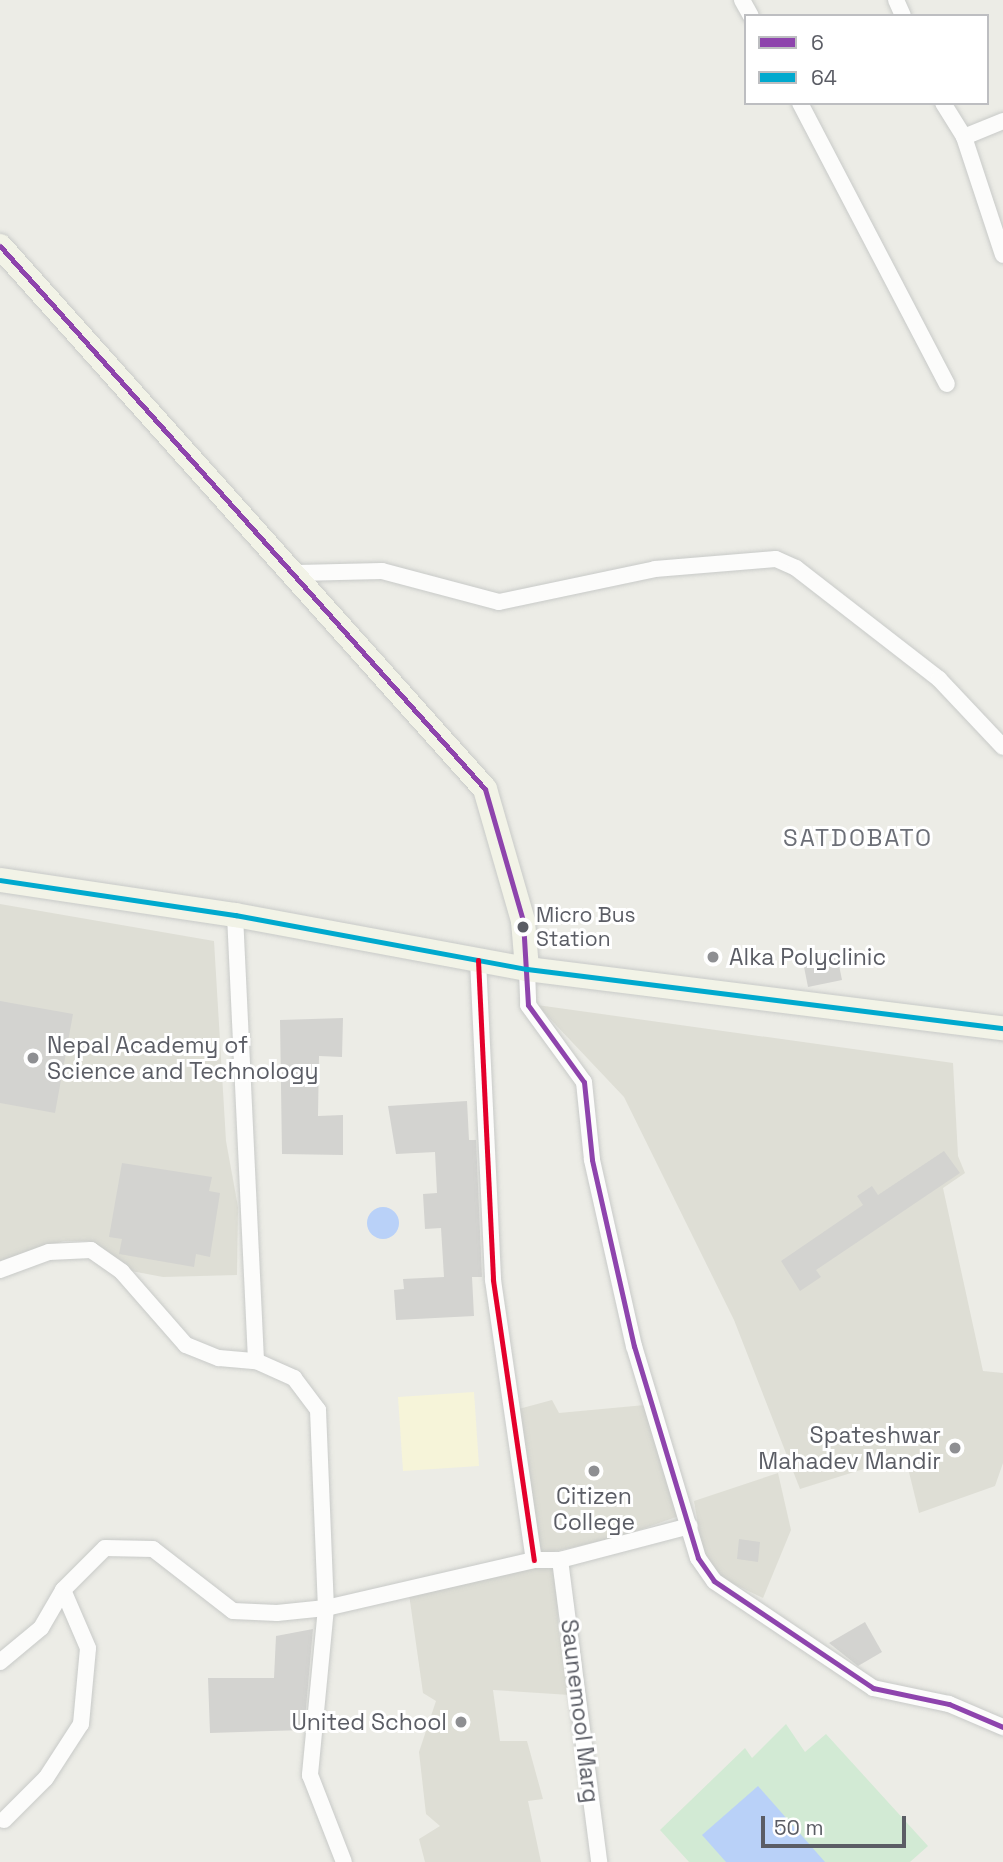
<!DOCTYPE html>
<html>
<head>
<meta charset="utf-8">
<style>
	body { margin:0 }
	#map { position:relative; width:1003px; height:1862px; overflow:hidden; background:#ecece6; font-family:"Space Grotesk",sans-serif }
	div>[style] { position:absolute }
	.education>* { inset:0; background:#deded5 }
	.green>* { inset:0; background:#d2ead4 }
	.sand>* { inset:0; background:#f6f4d9 }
	.water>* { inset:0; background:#b9d1f8 }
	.round { border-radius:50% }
	.building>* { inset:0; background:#d3d3d0 }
	.roads { filter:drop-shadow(0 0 2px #c8cac8) drop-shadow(0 0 2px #c8cac8) }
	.minor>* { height:16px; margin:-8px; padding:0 8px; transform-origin:8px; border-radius:8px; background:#fcfcfb }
	.primary>* { height:24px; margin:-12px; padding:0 12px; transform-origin:12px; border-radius:12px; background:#f2f3e7 }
	.bus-1>* { height:5px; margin:-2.5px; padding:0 2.5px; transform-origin:2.5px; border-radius:2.5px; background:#8e44ad }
	.bus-2>* { height:5px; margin:-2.5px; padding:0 2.5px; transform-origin:2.5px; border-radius:2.5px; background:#00a9ce }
	.bus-3>* { height:5px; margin:-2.5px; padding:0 2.5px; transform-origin:2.5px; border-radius:2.5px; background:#e4002b }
	.dots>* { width:19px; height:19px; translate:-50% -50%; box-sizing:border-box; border:4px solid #fff; border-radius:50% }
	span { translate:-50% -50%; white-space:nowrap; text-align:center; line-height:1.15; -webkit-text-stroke:6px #fff; paint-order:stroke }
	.bus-label { font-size:21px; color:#5b5d65 }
	.left { translate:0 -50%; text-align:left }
	.poi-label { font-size:23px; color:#5b5d65 }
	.right { translate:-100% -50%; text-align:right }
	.street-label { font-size:23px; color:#5b5d65 }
	.neighbourhood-label { font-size:24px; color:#6c6f77; letter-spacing:2px }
	.legend { position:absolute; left:744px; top:14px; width:245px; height:91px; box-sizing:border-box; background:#fff; border:2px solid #bdbec1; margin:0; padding:9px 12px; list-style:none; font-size:21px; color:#5b5d65 }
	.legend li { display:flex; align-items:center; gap:14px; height:35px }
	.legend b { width:35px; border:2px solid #bdbec1 }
	.scale { position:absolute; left:761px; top:1816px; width:145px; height:32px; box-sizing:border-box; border:4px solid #5b5d65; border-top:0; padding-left:9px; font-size:21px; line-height:24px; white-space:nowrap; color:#5b5d65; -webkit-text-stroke:5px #fff; paint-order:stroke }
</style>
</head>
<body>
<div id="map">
	<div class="education">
		<div style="clip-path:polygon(0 904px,214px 941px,226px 1141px,238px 1207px,237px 1275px,163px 1277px,126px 1270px,89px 1241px,64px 1241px,0 1261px)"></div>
		<div style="clip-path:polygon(537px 1005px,953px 1063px,958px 1156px,965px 1173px,943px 1188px,983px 1371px,1003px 1373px,1003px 1463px,995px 1486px,919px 1513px,905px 1456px,800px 1489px,734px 1320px,624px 1097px)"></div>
		<div style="clip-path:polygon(552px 1400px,559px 1413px,645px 1405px,679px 1516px,622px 1536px,539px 1555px,515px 1410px)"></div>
		<div style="clip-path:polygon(778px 1473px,791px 1530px,763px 1598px,719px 1577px,702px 1549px,694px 1501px)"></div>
		<div style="clip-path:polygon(518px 1567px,557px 1568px,558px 1627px,570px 1695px,493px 1690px,500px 1741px,527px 1741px,543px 1799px,528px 1801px,541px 1862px,425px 1862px,419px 1839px,440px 1826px,426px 1814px,419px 1752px,436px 1701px,423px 1693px,408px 1587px)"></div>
	</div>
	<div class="green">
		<div style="clip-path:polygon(786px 1724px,805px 1752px,826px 1734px,928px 1846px,910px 1862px,689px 1862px,660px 1830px,745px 1748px,752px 1758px)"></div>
	</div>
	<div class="sand">
		<div style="clip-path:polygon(474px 1392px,479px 1466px,403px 1471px,398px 1397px)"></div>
	</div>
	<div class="water">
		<div class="round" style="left:367px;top:1207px;width:32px;height:32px"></div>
		<div style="clip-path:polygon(758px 1786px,825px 1862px,726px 1862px,702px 1835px)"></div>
	</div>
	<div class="building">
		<div style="clip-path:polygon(836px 950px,842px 980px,808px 987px,802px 957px)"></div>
		<div style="clip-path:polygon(0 1001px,73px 1014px,55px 1113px,0 1103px)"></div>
		<div style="clip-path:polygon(343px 1018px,342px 1057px,319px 1056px,318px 1116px,343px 1115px,343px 1155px,282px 1154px,280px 1020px)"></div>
		<div style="clip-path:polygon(467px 1101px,469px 1140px,476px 1140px,482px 1277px,472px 1277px,474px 1316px,396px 1320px,394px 1290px,404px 1289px,403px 1279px,444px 1277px,441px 1228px,425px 1229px,423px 1194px,437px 1193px,435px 1152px,396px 1154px,388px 1106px)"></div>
		<div style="clip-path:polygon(944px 1151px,960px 1173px,816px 1270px,821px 1277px,800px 1291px,781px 1261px,863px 1205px,857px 1196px,872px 1186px,878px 1195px)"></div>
		<div style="clip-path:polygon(122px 1163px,212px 1177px,209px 1191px,220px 1193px,210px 1257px,196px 1254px,194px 1267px,119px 1254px,122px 1239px,109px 1237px)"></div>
		<div style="clip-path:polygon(739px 1539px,760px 1542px,758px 1562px,737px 1559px)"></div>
		<div style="clip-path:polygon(865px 1622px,882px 1652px,858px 1666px,829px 1643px)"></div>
		<div style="clip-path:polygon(313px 1629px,304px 1730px,210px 1733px,208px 1678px,274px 1678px,276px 1636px)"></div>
	</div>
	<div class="roads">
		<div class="minor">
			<div style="left:742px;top:0;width:18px;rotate:61deg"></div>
			<div style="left:896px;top:0;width:17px;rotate:66deg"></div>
			<div style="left:800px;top:103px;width:317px;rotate:62.4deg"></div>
			<div style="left:943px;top:103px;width:40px;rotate:58deg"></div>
			<div style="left:964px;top:137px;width:124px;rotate:71.7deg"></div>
			<div style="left:964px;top:137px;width:42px;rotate:-22.3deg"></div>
			<div style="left:297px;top:573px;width:85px;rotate:-1.3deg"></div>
			<div style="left:382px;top:571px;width:121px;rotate:14.8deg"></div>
			<div style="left:499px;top:602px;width:159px;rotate:-11.9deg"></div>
			<div style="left:655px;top:569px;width:121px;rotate:-4.7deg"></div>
			<div style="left:776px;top:559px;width:22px;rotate:24deg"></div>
			<div style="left:796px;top:568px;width:181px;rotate:37.8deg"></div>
			<div style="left:939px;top:679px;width:93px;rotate:46.7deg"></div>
			<div style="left:235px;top:915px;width:446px;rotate:87.3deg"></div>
			<div style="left:478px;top:960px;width:320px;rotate:87.3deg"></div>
			<div style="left:493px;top:1280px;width:283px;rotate:81.7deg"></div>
			<div style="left:527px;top:969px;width:36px;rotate:88deg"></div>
			<div style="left:528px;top:1005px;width:95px;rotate:54deg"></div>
			<div style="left:584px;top:1082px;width:78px;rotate:84.1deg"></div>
			<div style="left:592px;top:1160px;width:191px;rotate:77.3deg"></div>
			<div style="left:634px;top:1346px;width:221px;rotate:73.2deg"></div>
			<div style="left:698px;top:1558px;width:28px;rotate:55deg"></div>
			<div style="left:714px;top:1581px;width:192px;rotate:33.9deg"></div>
			<div style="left:873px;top:1688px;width:78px;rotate:11.9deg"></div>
			<div style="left:949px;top:1704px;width:59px;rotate:23.1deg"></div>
			<div style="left:0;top:1270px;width:52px;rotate:-20.2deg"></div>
			<div style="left:49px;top:1252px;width:42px;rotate:-2.7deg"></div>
			<div style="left:91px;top:1250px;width:38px;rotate:35deg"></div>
			<div style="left:122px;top:1272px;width:97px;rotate:48.8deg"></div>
			<div style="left:186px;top:1345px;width:35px;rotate:22deg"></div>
			<div style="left:219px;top:1358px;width:37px;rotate:5deg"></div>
			<div style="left:256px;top:1361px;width:42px;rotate:24.1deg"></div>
			<div style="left:294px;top:1378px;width:40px;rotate:53deg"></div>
			<div style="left:318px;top:1410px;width:198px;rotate:87.7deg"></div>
			<div style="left:326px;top:1608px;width:168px;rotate:95.5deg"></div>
			<div style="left:310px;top:1775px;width:93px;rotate:68.7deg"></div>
			<div style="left:560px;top:1560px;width:305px;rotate:82.6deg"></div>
			<div style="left:0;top:1662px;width:53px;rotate:-39.7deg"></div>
			<div style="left:41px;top:1628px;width:44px;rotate:-59.9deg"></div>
			<div style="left:63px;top:1590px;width:59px;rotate:-45deg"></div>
			<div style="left:105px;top:1548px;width:48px;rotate:1.2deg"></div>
			<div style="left:153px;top:1549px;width:101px;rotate:37.8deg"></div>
			<div style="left:233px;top:1611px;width:44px;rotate:2.6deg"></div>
			<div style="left:277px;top:1613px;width:49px;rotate:-5.8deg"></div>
			<div style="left:326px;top:1608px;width:213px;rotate:-13deg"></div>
			<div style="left:534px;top:1560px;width:26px"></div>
			<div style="left:560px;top:1560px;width:134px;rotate:-14.7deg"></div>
			<div style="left:4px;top:1820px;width:59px;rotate:-45deg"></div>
			<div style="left:46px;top:1778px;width:64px;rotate:-57.1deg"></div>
			<div style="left:81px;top:1724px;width:76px;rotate:-84.7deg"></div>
			<div style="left:88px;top:1648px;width:63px;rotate:-113.3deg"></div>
		</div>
		<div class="primary">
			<div style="left:0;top:246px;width:728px;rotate:48.23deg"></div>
			<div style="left:485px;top:789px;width:137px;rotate:73.9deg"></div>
			<div style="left:523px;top:921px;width:48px;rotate:85.2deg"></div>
			<div style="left:0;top:880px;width:238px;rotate:8.5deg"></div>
			<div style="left:235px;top:915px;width:297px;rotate:10.5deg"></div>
			<div style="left:527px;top:969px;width:480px;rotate:7.1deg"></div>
		</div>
	</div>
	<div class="bus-1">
		<div style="left:0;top:246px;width:728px;rotate:48.23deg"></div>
		<div style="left:485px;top:789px;width:137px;rotate:73.9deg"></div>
		<div style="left:523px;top:921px;width:84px;rotate:86.6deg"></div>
		<div style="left:528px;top:1005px;width:95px;rotate:54deg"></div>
		<div style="left:584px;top:1082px;width:78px;rotate:84.1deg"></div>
		<div style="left:592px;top:1160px;width:191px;rotate:77.3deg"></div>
		<div style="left:634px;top:1346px;width:221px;rotate:73.2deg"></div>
		<div style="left:698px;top:1558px;width:28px;rotate:55deg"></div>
		<div style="left:714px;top:1581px;width:192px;rotate:33.9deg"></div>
		<div style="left:873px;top:1688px;width:78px;rotate:11.9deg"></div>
		<div style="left:949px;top:1704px;width:59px;rotate:23.1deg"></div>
	</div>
	<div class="bus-2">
		<div style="left:0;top:880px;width:238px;rotate:8.5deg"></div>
		<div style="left:235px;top:915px;width:297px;rotate:10.5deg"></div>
		<div style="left:527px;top:969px;width:480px;rotate:7.1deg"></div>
	</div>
	<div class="bus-3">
		<div style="left:478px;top:960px;width:320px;rotate:87.3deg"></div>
		<div style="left:493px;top:1280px;width:283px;rotate:81.7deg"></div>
	</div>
	<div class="dots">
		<div style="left:523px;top:927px;background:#5b5d65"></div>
		<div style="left:713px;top:957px;background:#8e8f92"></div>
		<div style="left:33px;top:1058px;background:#8e8f92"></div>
		<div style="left:955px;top:1448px;background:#8e8f92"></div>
		<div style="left:594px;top:1471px;background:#8e8f92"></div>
		<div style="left:461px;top:1722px;background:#8e8f92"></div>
	</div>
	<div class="bus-label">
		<span class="left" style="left:536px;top:927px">Micro Bus<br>Station</span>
	</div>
	<div class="poi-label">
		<span class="left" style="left:729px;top:957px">Alka Polyclinic</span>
		<span class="left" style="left:47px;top:1058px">Nepal Academy of<br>Science and Technology</span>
		<span class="right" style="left:941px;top:1448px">Spateshwar<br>Mahadev Mandir</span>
		<span style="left:594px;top:1509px">Citizen<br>College</span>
		<span class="right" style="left:447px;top:1722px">United School</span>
	</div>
	<div class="street-label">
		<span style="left:580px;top:1711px;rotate:83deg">Saunemool Marg</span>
	</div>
	<div class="neighbourhood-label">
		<span style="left:858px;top:838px">SATDOBATO</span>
	</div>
	<ul class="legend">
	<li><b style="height:9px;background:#8e44ad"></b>6</li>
	<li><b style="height:9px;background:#00a9ce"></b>64</li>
	</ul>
	<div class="scale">50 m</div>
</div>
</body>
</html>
